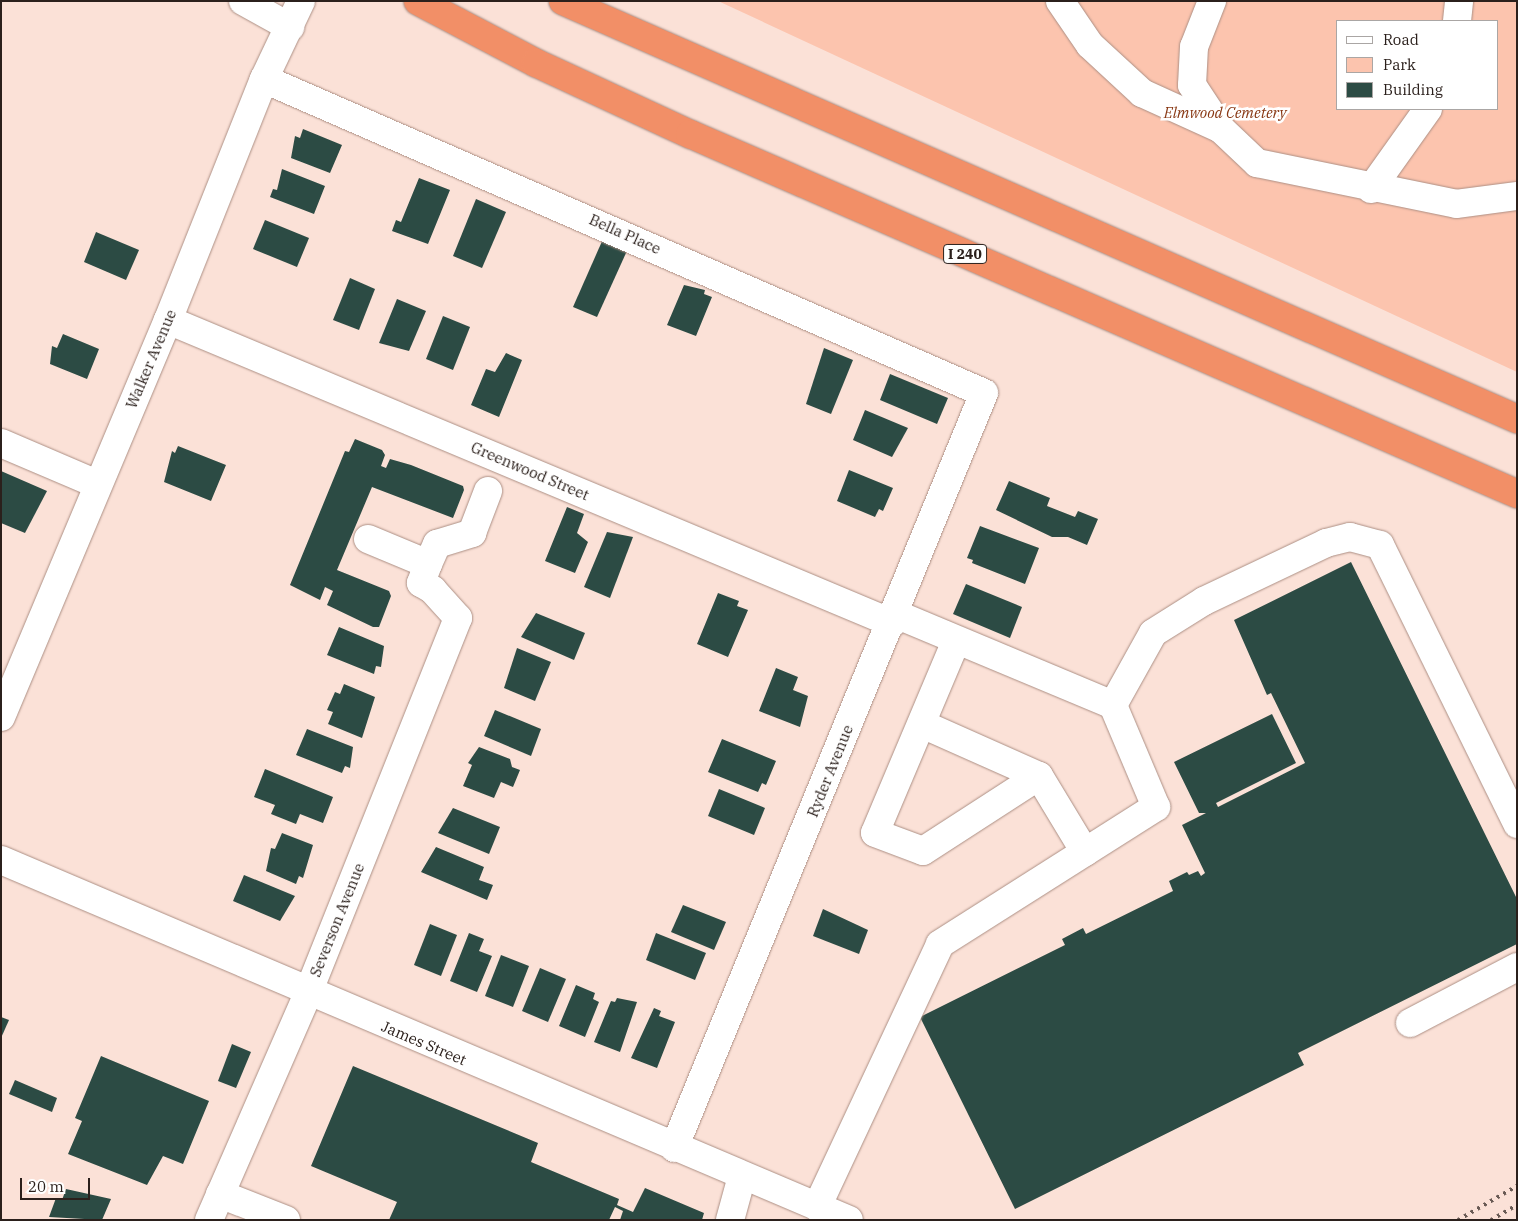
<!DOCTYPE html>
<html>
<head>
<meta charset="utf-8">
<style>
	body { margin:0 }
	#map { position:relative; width:1518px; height:1221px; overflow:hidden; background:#fbe1d7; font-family:"IBM Plex Serif",serif }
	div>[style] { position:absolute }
	.green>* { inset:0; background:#fcc4ae }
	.building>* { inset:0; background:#2c4b44 }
	.roads { filter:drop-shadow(0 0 1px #ac8f84) drop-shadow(0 0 1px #ac8f84) }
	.minor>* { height:28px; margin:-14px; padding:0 14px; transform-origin:14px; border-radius:14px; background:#fff }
	.highway>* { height:28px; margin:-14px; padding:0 14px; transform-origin:14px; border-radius:14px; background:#f28f67 }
	.rail>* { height:4px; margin-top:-2px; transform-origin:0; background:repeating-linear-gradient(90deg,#695a54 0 2.5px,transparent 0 7.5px) }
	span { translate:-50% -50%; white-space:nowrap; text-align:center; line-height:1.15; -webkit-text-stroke:5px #fff; paint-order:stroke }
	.shield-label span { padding:1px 4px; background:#fff; border:1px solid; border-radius:4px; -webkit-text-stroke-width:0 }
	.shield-label { font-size:14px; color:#2b201c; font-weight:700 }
	.park-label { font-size:15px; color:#893915; font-style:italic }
	.street-label { font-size:15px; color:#2b201c }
	.frame { position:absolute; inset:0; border:2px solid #2b201c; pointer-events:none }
	.legend { position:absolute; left:1336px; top:20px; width:162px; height:90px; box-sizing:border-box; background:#fff; border:1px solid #aaa6a4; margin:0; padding:6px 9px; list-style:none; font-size:15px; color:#2b201c }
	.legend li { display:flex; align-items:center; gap:10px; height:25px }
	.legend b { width:25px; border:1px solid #aaa6a4 }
	.scale { position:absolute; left:20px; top:1178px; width:70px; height:22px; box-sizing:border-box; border:2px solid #2b201c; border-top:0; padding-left:6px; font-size:15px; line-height:18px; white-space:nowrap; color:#2b201c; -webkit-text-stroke:4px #fff; paint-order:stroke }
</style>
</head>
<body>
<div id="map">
	<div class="green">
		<div style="clip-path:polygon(evenodd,718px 1px,1517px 1px,1517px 372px,718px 1px,1337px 21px,1497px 21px,1497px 109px,1337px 109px,1337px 21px)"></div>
	</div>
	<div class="building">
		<div style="clip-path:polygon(303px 129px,342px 145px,330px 173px,291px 158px,295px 136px,300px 138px)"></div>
		<div style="clip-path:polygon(282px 169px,325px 186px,314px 214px,270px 197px,273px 189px,277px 190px)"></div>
		<div style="clip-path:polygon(419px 178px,450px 190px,428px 244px,392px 231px,396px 220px,401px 222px)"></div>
		<div style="clip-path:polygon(476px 199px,506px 212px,482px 268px,453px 256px)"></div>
		<div style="clip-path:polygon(265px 220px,309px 238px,297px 267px,253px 249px)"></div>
		<div style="clip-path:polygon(96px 232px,139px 250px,126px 280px,84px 262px)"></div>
		<div style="clip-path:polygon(603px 239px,626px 249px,626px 253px,597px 317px,573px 307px)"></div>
		<div style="clip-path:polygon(350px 278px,375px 289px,359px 330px,333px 320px)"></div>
		<div style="clip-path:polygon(684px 285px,705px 290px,704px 294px,712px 297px,696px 336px,667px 325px)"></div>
		<div style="clip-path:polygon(397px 299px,426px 311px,409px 351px,379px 343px)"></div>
		<div style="clip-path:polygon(443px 316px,470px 327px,453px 370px,426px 359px)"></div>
		<div style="clip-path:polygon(63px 334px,99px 349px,87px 379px,50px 364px,52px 346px,57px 348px)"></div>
		<div style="clip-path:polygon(824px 348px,853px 360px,831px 414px,806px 404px)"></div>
		<div style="clip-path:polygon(506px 353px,522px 360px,499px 417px,471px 405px,486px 369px,495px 372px)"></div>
		<div style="clip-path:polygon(890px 374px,948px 398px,937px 424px,880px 400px)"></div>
		<div style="clip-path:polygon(865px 410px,908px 428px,892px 457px,853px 440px)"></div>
		<div style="clip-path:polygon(355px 439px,382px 450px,385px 455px,381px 466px,386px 468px,390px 459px,411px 465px,463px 486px,464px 490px,453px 518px,372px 487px,337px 570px,389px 591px,391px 596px,379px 627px,373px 627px,327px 605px,333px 591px,325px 587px,320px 600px,290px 585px,345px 451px,349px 452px)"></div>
		<div style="clip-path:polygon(178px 446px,226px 465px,211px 501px,164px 482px,172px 451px,175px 453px)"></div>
		<div style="clip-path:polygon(849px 470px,893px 488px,883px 511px,879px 509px,875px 517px,837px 501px)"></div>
		<div style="clip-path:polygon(1px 471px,47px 491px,25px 533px,1px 523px)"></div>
		<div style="clip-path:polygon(1009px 481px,1050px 498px,1047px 506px,1075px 517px,1078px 511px,1098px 519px,1087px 545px,1068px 537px,1052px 537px,996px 510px)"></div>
		<div style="clip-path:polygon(567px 507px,584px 514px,577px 533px,588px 542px,575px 573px,545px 561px)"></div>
		<div style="clip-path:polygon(980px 526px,1039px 548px,1025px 584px,972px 563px,973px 560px,967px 558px)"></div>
		<div style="clip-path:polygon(607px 532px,633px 537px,610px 598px,584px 587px)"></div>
		<div style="clip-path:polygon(1351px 562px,1517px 899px,1517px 944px,1298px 1053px,1304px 1065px,1015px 1209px,920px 1017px,1065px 945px,1062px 939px,1083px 928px,1086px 934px,1173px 891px,1169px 881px,1187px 872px,1189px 875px,1198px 871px,1201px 876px,1205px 873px,1182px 825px,1206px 813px,1199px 813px,1174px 762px,1272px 714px,1296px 763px,1216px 803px,1218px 807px,1305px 763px,1271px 693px,1267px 695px,1234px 620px)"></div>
		<div style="clip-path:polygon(966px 584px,1022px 607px,1010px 638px,953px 614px)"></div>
		<div style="clip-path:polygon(718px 593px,739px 601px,737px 606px,748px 610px,728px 657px,697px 644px)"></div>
		<div style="clip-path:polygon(536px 613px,585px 633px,574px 660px,521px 637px)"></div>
		<div style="clip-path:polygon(339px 627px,384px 646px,381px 667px,376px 666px,374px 674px,327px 655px)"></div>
		<div style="clip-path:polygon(517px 648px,551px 662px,535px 701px,504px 688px)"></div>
		<div style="clip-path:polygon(776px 668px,798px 677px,793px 690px,808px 696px,800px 727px,759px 711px)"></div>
		<div style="clip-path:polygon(344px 684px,375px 697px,362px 738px,328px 724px,333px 712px,327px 710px,335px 692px,340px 694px)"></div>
		<div style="clip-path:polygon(495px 710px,541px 729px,531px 756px,484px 736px)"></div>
		<div style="clip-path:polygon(307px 729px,353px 747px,350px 768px,345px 766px,342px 773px,296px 755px)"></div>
		<div style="clip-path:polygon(722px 739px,776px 761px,766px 785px,762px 783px,758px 792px,708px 772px)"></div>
		<div style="clip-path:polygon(479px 747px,510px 759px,512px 767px,520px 770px,513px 787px,501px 782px,494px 798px,463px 786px,472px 765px,468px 763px)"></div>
		<div style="clip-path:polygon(265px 769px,333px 797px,323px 823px,300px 814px,296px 824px,271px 814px,275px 805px,254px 797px)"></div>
		<div style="clip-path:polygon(719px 789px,765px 808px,754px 835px,708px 816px)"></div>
		<div style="clip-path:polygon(453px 808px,500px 827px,489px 854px,438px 833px)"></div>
		<div style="clip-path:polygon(282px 833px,313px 845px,303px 878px,299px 876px,296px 884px,266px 871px,271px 848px,275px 849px)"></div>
		<div style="clip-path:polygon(436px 847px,484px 867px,479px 880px,493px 885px,487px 900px,421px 872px)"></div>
		<div style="clip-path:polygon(244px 875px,295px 896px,280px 921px,233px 901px)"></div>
		<div style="clip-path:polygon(683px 905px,726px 922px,714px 950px,671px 932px)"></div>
		<div style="clip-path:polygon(823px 909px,868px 930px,859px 954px,813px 936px)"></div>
		<div style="clip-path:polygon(430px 924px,457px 935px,441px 976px,414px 965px)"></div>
		<div style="clip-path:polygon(469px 933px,484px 939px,479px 951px,492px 956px,477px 992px,450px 981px)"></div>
		<div style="clip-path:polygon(656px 933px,706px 953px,695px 980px,646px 960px)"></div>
		<div style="clip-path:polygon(501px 955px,529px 966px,513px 1007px,485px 996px)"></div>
		<div style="clip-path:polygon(540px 968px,566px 979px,548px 1022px,522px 1011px)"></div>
		<div style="clip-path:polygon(576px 985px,595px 993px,593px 999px,599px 1002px,585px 1037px,559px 1026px)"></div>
		<div style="clip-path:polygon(617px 998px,637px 1002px,620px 1052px,594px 1042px,611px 1001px,615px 1002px)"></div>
		<div style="clip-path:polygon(654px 1008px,661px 1011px,659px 1016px,675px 1022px,657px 1068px,631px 1058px)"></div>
		<div style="clip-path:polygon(1px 1017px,9px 1020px,1px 1038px)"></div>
		<div style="clip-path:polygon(232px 1044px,251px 1052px,236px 1088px,218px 1081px)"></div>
		<div style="clip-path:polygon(101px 1056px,209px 1101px,183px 1164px,163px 1156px,147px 1185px,68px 1154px,82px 1121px,75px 1118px)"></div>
		<div style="clip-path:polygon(353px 1066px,538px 1143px,531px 1162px,619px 1199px,617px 1205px,633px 1212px,645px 1188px,704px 1213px,702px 1220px,620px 1220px,623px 1211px,615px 1207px,609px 1220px,389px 1220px,397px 1202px,311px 1166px)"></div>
		<div style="clip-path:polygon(15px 1080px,57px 1098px,52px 1112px,9px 1094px)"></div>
		<div style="clip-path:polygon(66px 1189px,111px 1199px,102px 1220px,49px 1217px,56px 1198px,62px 1200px)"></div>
	</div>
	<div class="roads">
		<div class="minor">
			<div style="left:243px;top:1px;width:54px;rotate:29deg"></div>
			<div style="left:1060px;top:1px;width:53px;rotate:55.7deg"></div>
			<div style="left:1090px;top:45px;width:71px;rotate:42.7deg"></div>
			<div style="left:1142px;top:93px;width:87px;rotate:24.5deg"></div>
			<div style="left:1212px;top:1px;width:49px;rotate:111.4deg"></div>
			<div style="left:1194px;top:47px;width:38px;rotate:93deg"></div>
			<div style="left:1192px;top:85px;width:53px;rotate:56.6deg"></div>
			<div style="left:1221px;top:129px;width:50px;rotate:43.4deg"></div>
			<div style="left:1257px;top:163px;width:203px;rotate:11.6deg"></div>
			<div style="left:1456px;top:204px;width:62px;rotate:-7.5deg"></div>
			<div style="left:1457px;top:21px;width:20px;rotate:-84deg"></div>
			<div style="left:264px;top:79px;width:785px;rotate:23.56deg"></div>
			<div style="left:984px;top:393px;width:816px;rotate:112.32deg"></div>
			<div style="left:1371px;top:189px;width:98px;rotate:-54.5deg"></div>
			<div style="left:168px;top:320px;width:785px;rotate:22.71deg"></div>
			<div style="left:1px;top:443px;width:104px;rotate:23.1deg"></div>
			<div style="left:428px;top:564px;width:22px;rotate:-66deg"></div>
			<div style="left:437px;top:544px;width:37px;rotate:-17deg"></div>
			<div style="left:472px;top:533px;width:45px;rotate:-69.1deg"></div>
			<div style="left:956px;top:641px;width:208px;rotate:112.9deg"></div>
			<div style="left:875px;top:833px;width:51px;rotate:20.6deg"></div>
			<div style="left:923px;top:851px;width:138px;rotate:-32.9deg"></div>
			<div style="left:1113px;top:705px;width:82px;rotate:-60.9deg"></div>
			<div style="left:1153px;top:633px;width:60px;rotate:-32.1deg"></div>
			<div style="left:1204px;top:601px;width:135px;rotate:-25.4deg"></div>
			<div style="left:1326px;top:543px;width:25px;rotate:-14deg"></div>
			<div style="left:1350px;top:537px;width:31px;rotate:15deg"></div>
			<div style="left:1380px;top:545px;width:311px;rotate:63.8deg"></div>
			<div style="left:1px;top:717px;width:431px;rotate:-67.2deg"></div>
			<div style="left:168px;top:320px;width:259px;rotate:-68.3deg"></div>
			<div style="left:264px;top:79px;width:86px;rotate:-64.6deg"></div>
			<div style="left:922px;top:724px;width:128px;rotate:24deg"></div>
			<div style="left:1039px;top:776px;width:89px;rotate:58.8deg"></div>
			<div style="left:1px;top:860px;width:921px;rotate:23deg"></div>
			<div style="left:1410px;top:1023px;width:121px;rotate:-27.6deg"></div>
			<div style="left:220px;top:1194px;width:71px;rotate:21.5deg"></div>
			<div style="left:817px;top:1207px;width:290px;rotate:-64.9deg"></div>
			<div style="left:940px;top:944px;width:256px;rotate:-32.4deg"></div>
			<div style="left:1156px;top:807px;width:111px;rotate:-112.9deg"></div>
			<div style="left:1113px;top:705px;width:236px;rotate:-157.3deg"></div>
			<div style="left:209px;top:1220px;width:248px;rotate:-66.4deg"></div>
			<div style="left:308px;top:993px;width:404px;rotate:-68.2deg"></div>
			<div style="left:458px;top:618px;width:38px;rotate:-132deg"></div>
			<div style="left:433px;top:590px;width:14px;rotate:-150deg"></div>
			<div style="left:421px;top:583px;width:20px;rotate:-70deg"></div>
			<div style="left:428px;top:564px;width:65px;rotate:-157.4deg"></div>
			<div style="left:730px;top:1220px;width:46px;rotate:-74.7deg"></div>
		</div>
		<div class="highway">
			<div style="left:418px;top:1px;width:133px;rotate:27.7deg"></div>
			<div style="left:536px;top:63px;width:170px;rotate:24.8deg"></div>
			<div style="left:690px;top:134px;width:902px;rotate:23.52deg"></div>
			<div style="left:563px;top:1px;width:1042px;rotate:23.66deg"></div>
		</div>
	</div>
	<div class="rail">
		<div style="left:1458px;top:1220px;width:68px;rotate:-30deg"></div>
		<div style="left:1491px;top:1220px;width:30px;rotate:-30deg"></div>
	</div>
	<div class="shield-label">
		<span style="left:965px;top:254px">I 240</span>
	</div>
	<div class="park-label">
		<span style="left:1225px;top:113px">Elmwood Cemetery</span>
	</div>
	<div class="street-label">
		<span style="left:625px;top:234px;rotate:24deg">Bella Place</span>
		<span style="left:151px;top:359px;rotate:-67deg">Walker Avenue</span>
		<span style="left:530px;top:471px;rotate:23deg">Greenwood Street</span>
		<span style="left:830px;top:771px;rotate:-68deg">Ryder Avenue</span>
		<span style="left:337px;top:920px;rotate:-68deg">Severson Avenue</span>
		<span style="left:424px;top:1043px;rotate:23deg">James Street</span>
	</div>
	<div class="frame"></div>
	<ul class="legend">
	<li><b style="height:6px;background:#fff"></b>Road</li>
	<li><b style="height:14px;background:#fcc4ae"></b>Park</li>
	<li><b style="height:14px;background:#2c4b44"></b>Building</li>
	</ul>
	<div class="scale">20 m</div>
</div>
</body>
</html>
